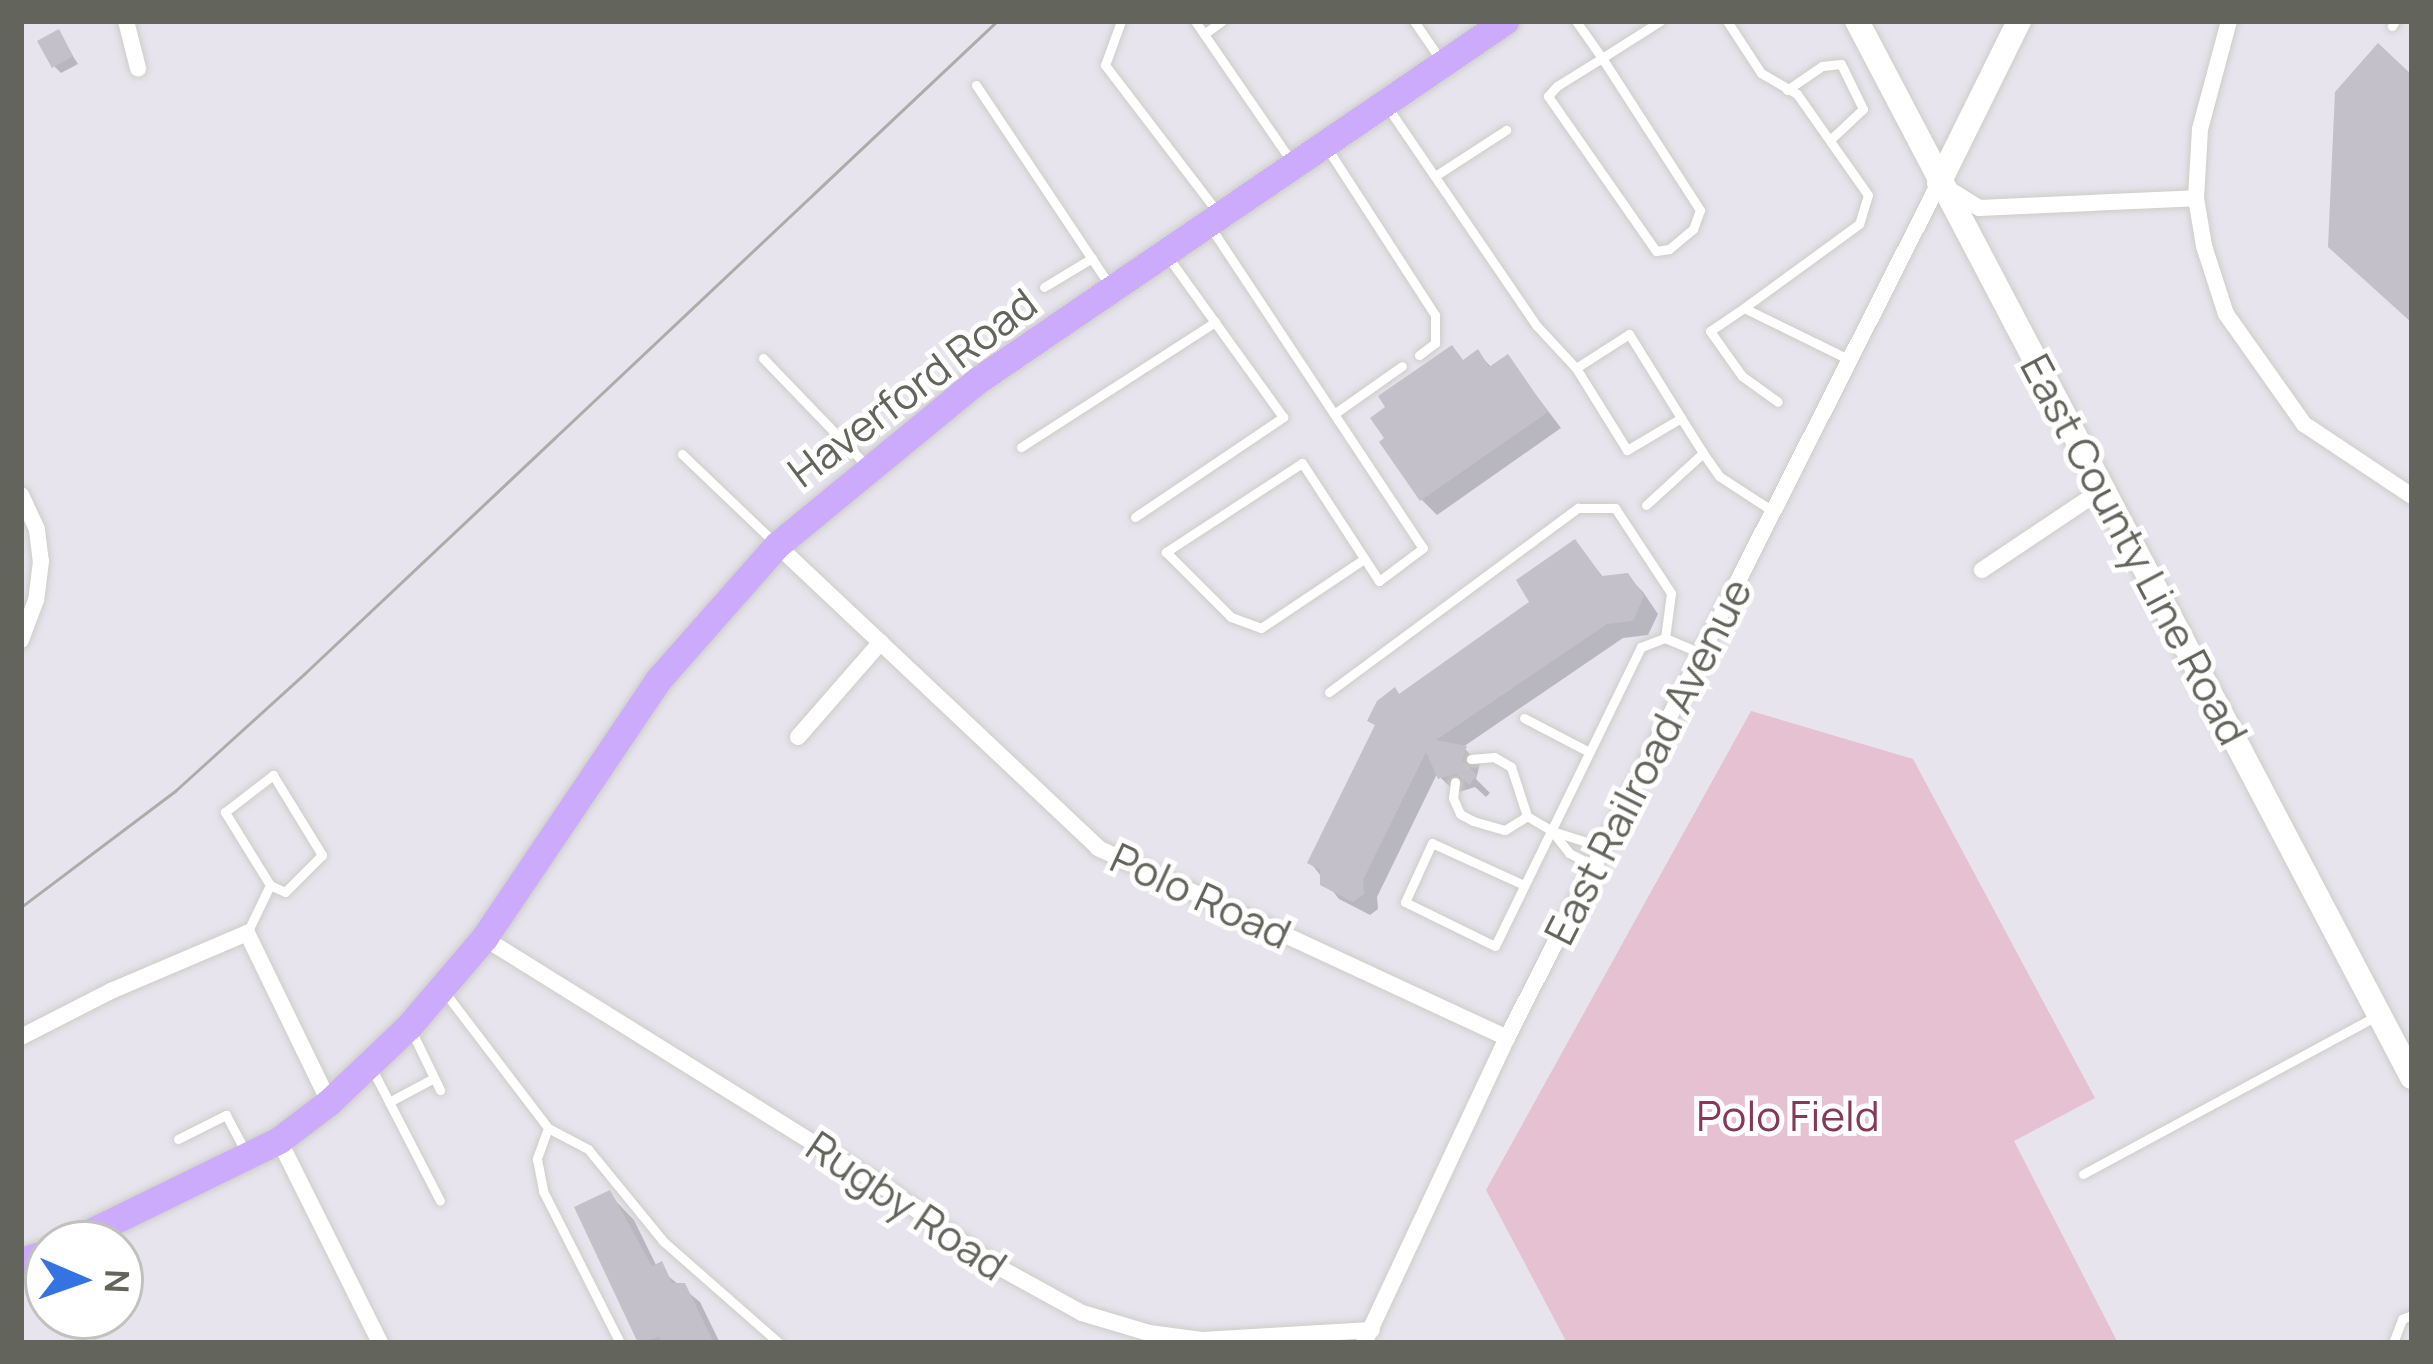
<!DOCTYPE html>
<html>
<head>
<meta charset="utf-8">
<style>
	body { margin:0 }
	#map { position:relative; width:2433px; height:1364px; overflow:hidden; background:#e7e4ee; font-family:Manrope,sans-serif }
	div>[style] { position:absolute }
	.green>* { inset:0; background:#e5c1d1 }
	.shadow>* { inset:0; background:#0003 }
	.building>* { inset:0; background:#c3c0c9 }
	.roads { filter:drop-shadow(0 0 3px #cdcec7) drop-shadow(0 0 3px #cdcec7) }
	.lane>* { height:9px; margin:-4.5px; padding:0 4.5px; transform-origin:4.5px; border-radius:4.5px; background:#fff }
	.street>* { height:16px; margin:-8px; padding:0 8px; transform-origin:8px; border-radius:8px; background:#fff }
	.secondary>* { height:24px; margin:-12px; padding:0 12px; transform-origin:12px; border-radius:12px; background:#fff }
	.primary>* { height:27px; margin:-13.5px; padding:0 13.5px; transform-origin:13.5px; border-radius:13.5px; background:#ccabfc }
	.tram>* { height:3px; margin:-1.5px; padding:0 1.5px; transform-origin:1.5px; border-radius:1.5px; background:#acadaa }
	span { translate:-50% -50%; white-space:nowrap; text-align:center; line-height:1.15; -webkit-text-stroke:10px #fff; paint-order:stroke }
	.street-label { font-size:42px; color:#63645c }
	.park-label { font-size:42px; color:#863957 }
	.frame { position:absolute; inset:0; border:24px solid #63645c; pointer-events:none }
	.north { position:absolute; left:24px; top:1220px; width:120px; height:120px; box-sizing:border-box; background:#fff; border:3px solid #c1c1be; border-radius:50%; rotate:92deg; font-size:33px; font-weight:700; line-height:48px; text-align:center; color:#63645c }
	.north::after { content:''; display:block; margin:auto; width:42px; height:54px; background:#3673e2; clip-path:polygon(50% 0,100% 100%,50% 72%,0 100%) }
</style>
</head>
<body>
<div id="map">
	<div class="green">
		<div style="clip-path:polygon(1751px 711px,1913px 759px,2095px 1098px,2014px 1141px,2118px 1343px,1567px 1343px,1486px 1190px)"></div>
	</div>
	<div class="shadow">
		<div style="clip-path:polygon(58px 33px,78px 64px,61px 73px,54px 66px)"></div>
		<div style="clip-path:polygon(1478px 353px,1492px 368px,1508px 358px,1561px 428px,1437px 515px,1422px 500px,1465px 362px)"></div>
		<div style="clip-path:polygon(1574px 543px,1605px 579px,1627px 576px,1643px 592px,1658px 614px,1648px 635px,1623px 638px,1463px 747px,1480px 764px,1476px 779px,1490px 793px,1486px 797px,1475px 787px,1456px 793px,1437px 774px,1377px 897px,1378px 909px,1370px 915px,1339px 899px,1310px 862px,1377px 727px,1370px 720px,1533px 603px)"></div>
		<div style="clip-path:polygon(609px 1194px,634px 1220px,657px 1267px,700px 1302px,720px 1343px,642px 1343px,578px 1209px)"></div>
	</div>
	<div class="building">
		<div style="clip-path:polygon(59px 29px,73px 56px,52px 68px,37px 41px)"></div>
		<div style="clip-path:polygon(2378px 43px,2412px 75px,2412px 323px,2328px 247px,2335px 92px)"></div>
		<div style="clip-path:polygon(1452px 345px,1463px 360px,1478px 349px,1489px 367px,1508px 354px,1548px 412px,1420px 501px,1379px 442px,1384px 438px,1370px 418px,1385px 407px,1378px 396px)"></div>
		<div style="clip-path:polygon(1575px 539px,1602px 576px,1628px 573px,1644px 596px,1633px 621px,1607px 624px,1436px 740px,1467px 746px,1462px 761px,1477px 775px,1469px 785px,1457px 773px,1438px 779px,1426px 752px,1363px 880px,1364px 894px,1353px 902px,1320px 885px,1320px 870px,1307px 863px,1375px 725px,1367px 721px,1377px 701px,1395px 687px,1399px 694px,1529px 602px,1516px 580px)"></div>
		<div style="clip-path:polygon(610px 1190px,652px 1266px,662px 1261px,672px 1283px,685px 1283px,714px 1343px,662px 1343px,659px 1337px,638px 1343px,574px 1207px)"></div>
	</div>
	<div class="roads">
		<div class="lane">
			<div style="left:1121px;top:21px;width:47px;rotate:110deg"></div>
			<div style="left:1105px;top:65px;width:186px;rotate:52.6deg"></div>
			<div style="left:1195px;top:21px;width:171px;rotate:55.5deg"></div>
			<div style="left:1414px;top:21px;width:46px;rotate:55.6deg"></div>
			<div style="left:1576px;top:21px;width:45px;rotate:54.9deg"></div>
			<div style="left:1602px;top:58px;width:181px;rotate:57.2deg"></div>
			<div style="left:1700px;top:210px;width:20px;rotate:110deg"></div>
			<div style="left:1693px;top:229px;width:31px;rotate:140deg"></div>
			<div style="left:1669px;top:249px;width:13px;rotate:171deg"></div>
			<div style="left:1656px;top:251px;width:189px;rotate:-124.9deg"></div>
			<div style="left:1548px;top:96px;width:13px;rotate:-48deg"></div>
			<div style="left:1557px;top:86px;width:53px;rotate:-31.9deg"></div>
			<div style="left:1602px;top:58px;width:69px;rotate:-32.5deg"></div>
			<div style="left:1727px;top:21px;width:62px;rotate:56.8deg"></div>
			<div style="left:1761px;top:73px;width:42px;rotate:30.3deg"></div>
			<div style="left:1797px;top:94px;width:123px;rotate:54.9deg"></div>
			<div style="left:1868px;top:195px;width:30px;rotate:107deg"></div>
			<div style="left:1859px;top:224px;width:142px;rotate:143.9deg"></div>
			<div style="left:1744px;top:308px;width:118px;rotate:26.1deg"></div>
			<div style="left:2392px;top:26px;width:6px;rotate:-59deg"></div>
			<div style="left:1204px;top:34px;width:22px;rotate:-36deg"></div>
			<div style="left:976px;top:85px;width:242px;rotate:56.3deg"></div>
			<div style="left:1787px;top:90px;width:42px;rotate:-34.4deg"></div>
			<div style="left:1822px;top:66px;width:19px;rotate:-6deg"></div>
			<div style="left:1841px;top:64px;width:50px;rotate:63.9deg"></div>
			<div style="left:1863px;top:109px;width:45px;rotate:136.8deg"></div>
			<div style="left:1386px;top:105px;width:266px;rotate:55.7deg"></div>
			<div style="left:1536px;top:325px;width:59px;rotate:47.1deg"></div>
			<div style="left:1327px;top:148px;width:199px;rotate:57.1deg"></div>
			<div style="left:1435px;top:315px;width:28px;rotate:90deg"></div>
			<div style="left:1435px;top:343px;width:20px;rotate:143deg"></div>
			<div style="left:1435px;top:176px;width:85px;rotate:-32.9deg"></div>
			<div style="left:1209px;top:225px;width:387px;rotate:56.5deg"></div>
			<div style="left:1423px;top:548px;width:55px;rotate:143.1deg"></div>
			<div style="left:1379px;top:581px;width:141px;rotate:-123.1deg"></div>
			<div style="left:1302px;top:463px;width:163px;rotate:146.8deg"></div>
			<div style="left:1166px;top:552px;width:92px;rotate:45deg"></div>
			<div style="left:1231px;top:617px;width:32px;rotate:20deg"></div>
			<div style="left:1261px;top:628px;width:124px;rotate:-33.8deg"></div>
			<div style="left:1044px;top:287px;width:56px;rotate:-31.1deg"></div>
			<div style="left:1744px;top:308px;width:41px;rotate:145.9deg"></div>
			<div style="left:1710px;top:331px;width:55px;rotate:54.6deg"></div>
			<div style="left:1742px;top:376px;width:44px;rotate:35.8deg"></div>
			<div style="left:763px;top:358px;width:149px;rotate:46.1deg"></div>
			<div style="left:1334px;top:414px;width:83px;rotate:-35.2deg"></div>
			<div style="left:1681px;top:418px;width:63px;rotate:149.3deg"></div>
			<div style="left:1627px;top:450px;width:97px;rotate:-121.9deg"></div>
			<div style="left:1576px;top:368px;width:63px;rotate:-32.7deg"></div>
			<div style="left:1629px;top:334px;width:99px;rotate:58.2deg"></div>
			<div style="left:1681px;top:418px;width:41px;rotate:57.8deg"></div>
			<div style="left:1021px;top:447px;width:231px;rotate:-32.8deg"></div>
			<div style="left:682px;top:454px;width:126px;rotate:43.7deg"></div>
			<div style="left:1646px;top:505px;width:77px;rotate:-42.4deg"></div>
			<div style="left:1703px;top:453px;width:28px;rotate:55deg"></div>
			<div style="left:1719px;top:476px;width:66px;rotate:33.2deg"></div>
			<div style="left:1135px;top:517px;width:179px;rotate:-34deg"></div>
			<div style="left:1283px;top:417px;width:201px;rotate:-125.7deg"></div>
			<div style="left:1329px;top:692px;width:310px;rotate:-36.5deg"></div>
			<div style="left:1578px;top:508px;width:37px"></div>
			<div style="left:1615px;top:508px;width:102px;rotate:56.6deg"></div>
			<div style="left:1671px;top:593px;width:45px;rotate:97.6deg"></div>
			<div style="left:1524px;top:718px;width:73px;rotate:27.6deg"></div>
			<div style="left:1471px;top:759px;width:23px;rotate:-5deg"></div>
			<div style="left:1494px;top:757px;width:20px;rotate:30deg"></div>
			<div style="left:1511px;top:767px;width:52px;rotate:71.9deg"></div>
			<div style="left:1527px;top:816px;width:29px;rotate:31deg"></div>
			<div style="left:1552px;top:831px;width:52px;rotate:17.7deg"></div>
			<div style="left:1455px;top:782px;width:16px;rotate:97deg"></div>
			<div style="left:1453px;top:798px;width:17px;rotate:66deg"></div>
			<div style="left:1460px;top:814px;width:15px;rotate:28deg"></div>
			<div style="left:1473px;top:821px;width:33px;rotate:16deg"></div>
			<div style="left:1505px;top:830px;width:26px;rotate:-32deg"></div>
			<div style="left:1552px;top:831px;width:28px;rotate:52deg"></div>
			<div style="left:1569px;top:853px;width:27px;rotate:27deg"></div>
			<div style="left:1524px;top:885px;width:101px;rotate:-155.5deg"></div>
			<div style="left:1432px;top:843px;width:65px;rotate:114.6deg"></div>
			<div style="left:1405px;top:902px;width:100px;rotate:26.1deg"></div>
			<div style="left:1495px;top:946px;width:333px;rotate:-64deg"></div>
			<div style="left:1641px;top:647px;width:26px;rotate:-21deg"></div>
			<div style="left:1665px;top:638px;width:41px;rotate:22.8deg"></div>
			<div style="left:247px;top:933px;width:53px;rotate:-64.4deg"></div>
			<div style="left:270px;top:885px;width:86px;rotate:-121.7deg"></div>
			<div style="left:225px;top:812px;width:61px;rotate:-37.6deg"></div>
			<div style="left:273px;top:775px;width:94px;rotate:58.5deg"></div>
			<div style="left:322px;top:855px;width:52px;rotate:135deg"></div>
			<div style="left:285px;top:892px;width:17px;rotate:-155deg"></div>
			<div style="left:443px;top:990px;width:173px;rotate:52.7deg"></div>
			<div style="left:548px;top:1128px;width:45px;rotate:27.7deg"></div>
			<div style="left:588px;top:1149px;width:119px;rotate:50.8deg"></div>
			<div style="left:663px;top:1241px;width:154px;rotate:41.3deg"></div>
			<div style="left:411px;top:1030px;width:67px;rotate:64.2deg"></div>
			<div style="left:372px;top:1069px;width:148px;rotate:62.7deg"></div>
			<div style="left:389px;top:1102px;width:51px;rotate:-28.1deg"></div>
			<div style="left:548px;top:1128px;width:33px;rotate:110deg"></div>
			<div style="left:537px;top:1159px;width:33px;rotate:79deg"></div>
			<div style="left:543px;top:1191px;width:170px;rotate:63.1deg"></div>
			<div style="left:178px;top:1139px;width:54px;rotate:-26.6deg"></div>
			<div style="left:226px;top:1115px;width:40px;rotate:62deg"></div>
			<div style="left:2083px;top:1174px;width:335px;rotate:-28.3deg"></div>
			<div style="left:78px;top:1316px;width:29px;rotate:68deg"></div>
			<div style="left:2393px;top:1343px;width:26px;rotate:-69deg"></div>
			<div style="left:2402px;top:1319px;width:11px;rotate:-22deg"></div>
		</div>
		<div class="street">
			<div style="left:126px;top:21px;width:49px;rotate:75.7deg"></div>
			<div style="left:2229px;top:21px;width:112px;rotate:105deg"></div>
			<div style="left:2200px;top:129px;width:69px;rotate:93.3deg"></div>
			<div style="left:2196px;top:198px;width:49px;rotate:80.5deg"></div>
			<div style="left:2204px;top:246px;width:71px;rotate:72.1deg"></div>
			<div style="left:2226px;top:314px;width:135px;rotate:54.7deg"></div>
			<div style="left:2304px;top:424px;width:130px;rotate:33.7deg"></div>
			<div style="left:21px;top:495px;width:38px;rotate:65deg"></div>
			<div style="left:37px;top:530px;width:31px;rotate:83deg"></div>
			<div style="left:41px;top:561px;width:39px;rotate:97deg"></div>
			<div style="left:36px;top:600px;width:43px;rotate:110.6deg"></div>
			<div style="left:777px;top:545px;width:441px;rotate:43.3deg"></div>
			<div style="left:1098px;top:848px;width:451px;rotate:24.9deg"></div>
			<div style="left:1982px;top:570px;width:149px;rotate:-33.8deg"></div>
			<div style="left:798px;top:737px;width:126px;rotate:-48.9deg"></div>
			<div style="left:484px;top:938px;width:473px;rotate:31.9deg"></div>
			<div style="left:886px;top:1188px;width:131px;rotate:35.4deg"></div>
			<div style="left:993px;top:1264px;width:102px;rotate:28.8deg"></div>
			<div style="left:1082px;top:1313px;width:70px;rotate:16.6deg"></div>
			<div style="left:1149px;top:1333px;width:53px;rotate:7.5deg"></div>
			<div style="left:1202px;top:1340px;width:170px;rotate:-3.4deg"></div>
			<div style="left:21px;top:1037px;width:101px;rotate:-27.1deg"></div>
			<div style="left:111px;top:991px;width:148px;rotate:-23.1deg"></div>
			<div style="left:247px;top:933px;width:188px;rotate:64.1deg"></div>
			<div style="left:279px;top:1140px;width:227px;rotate:63.5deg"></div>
			<div style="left:1364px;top:1343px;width:337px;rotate:-64.9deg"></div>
			<div style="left:1507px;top:1038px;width:958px;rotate:-63.19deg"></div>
			<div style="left:1939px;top:183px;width:47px;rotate:32deg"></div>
			<div style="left:1979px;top:208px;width:217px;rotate:-2.6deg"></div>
		</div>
		<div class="secondary">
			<div style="left:1857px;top:21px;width:1193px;rotate:62.28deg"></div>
			<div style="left:1939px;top:183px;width:181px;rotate:-63.7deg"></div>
		</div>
		<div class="primary">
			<div style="left:66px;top:1244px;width:237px;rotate:-26deg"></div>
			<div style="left:279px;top:1140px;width:63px;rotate:-37.2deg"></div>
			<div style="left:329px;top:1102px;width:110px;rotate:-43.5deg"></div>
			<div style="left:409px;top:1026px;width:116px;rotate:-49.6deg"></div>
			<div style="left:484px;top:938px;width:311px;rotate:-56deg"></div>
			<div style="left:658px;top:680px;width:180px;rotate:-48.6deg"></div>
			<div style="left:777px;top:545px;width:260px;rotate:-39.4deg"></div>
			<div style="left:978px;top:380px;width:638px;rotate:-34.26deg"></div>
			<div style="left:21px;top:1261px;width:28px;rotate:-18deg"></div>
		</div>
	</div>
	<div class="tram">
		<div style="left:21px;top:907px;width:193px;rotate:-37deg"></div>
		<div style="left:175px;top:791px;width:174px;rotate:-42.2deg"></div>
		<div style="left:304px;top:674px;width:952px;rotate:-43.3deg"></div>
	</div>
	<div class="street-label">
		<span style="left:912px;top:387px;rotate:-37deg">Haverford Road</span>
		<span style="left:2135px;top:549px;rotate:62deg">East County Line Road</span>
		<span style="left:1647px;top:761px;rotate:-63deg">East Railroad Avenue</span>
		<span style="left:1201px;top:895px;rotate:25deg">Polo Road</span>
		<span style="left:907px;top:1205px;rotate:34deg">Rugby Road</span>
	</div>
	<div class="park-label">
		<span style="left:1788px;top:1115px">Polo Field</span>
	</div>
	<div class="frame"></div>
	<div class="north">N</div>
</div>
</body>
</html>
